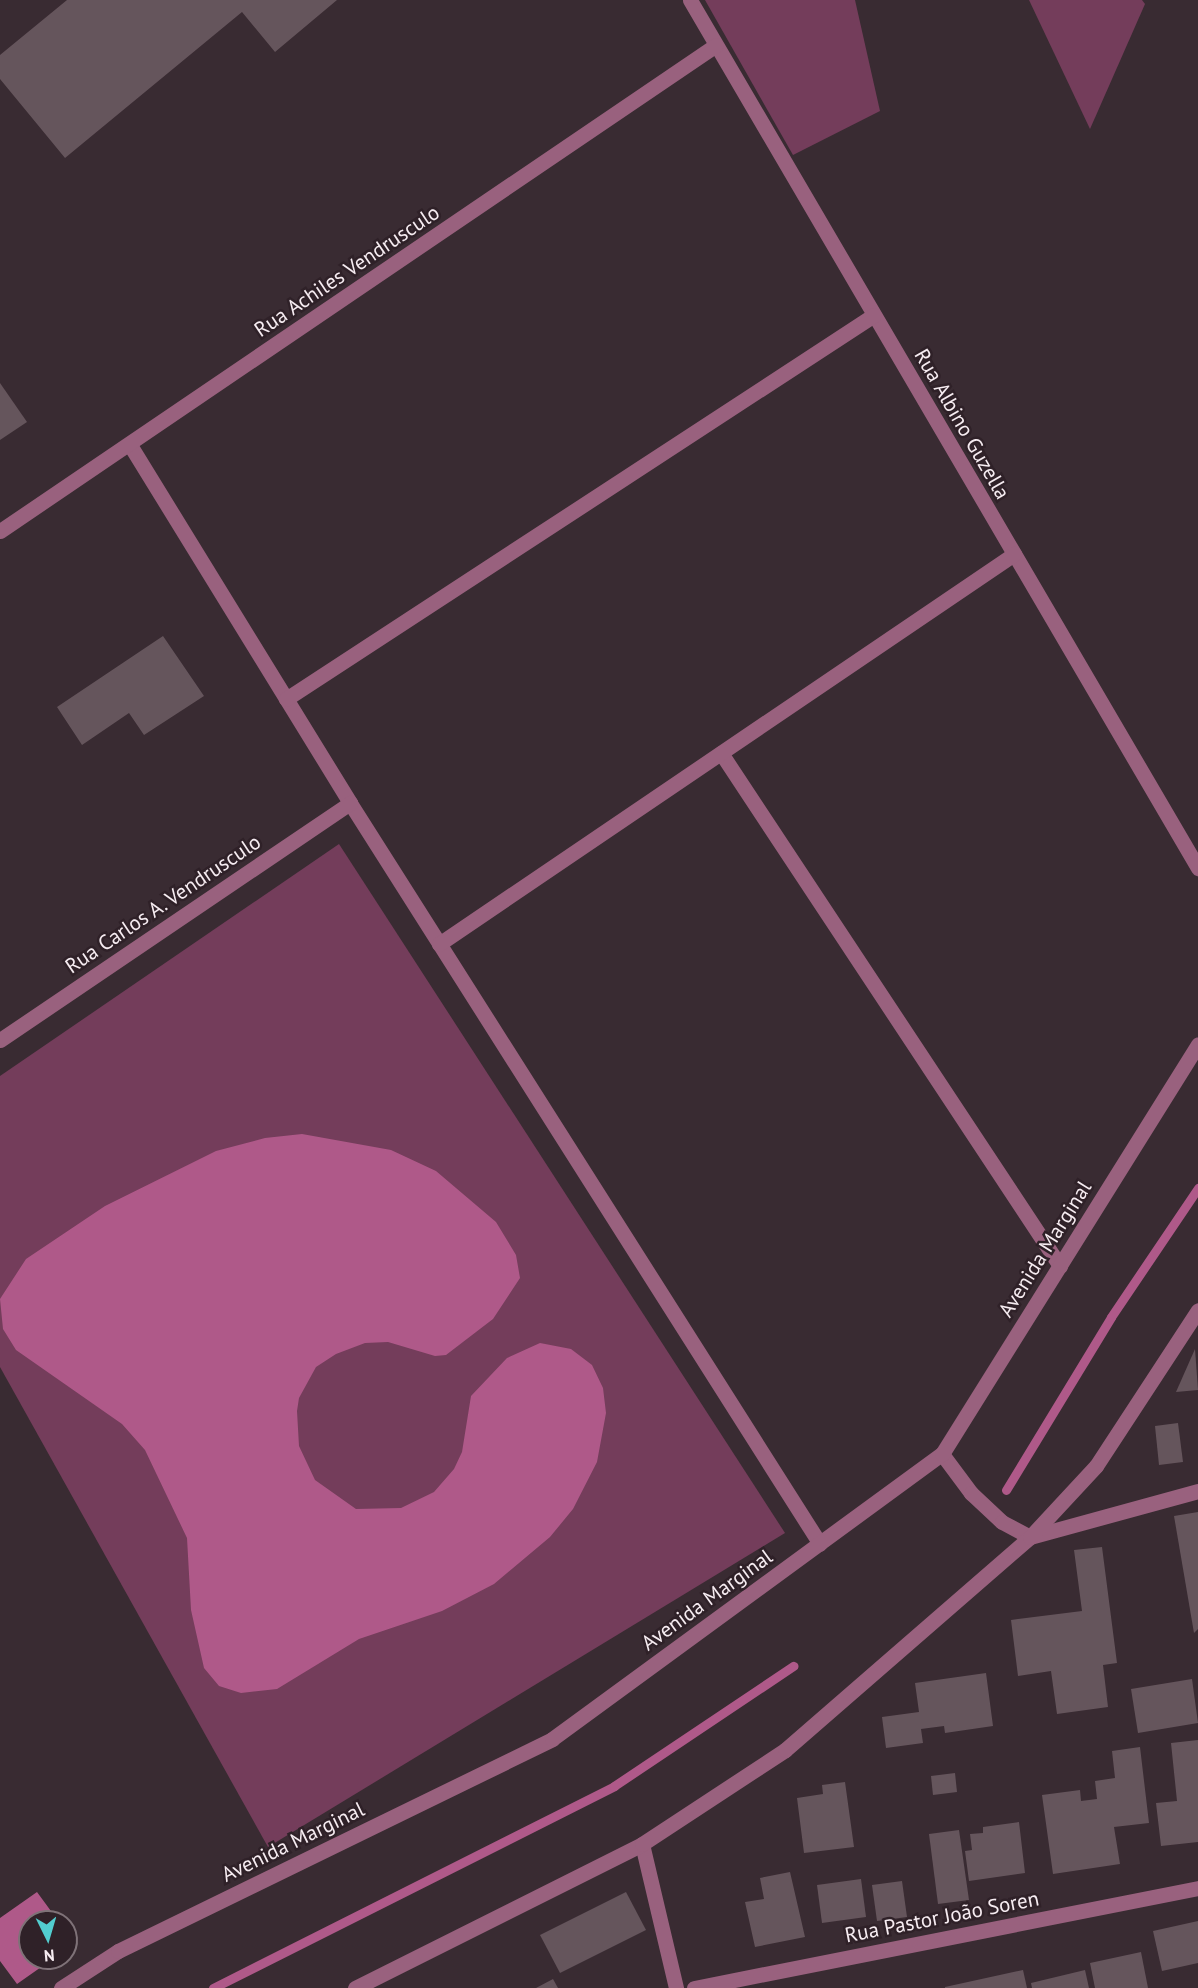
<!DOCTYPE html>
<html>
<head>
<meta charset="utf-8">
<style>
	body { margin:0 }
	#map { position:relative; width:1198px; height:1988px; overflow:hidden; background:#392b32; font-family:"PT Sans",sans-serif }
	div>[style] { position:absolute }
	.green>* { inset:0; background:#743d5b }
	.water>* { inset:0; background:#af5989 }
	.stream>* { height:9px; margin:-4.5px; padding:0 4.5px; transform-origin:4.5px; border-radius:4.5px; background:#af5989 }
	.building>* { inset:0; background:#65555c }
	.minor>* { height:15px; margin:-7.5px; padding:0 7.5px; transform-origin:7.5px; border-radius:7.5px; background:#99617e }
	span { translate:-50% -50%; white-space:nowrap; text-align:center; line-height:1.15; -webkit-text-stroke:5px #2f2128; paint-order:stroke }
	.street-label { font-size:21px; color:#f6ecf1 }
	.north { position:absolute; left:18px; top:1910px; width:60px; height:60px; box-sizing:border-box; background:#2f2128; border:2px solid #7f7278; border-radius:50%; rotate:175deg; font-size:16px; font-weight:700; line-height:24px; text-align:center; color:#f6ecf1 }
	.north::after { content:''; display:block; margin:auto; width:21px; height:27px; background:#52cdcf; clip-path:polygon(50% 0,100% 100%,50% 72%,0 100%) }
</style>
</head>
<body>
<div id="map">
	<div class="green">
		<div style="clip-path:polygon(705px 0,855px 0,880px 111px,793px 155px)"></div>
		<div style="clip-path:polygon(1029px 0,1142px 0,1145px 4px,1090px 129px)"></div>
		<div style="clip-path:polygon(339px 844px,785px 1533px,268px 1847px,0 1367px,0 1076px)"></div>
	</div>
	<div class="water">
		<div style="clip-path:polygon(302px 1134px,391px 1150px,436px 1171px,496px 1222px,516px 1255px,520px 1278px,493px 1319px,446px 1355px,435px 1356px,388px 1342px,365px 1343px,336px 1354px,316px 1367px,299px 1398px,297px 1411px,299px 1446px,315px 1480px,356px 1509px,401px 1508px,434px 1492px,454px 1469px,462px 1452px,471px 1396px,507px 1358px,540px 1343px,571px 1349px,592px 1365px,603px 1388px,606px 1413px,597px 1462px,573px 1509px,550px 1537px,494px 1584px,442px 1611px,359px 1639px,277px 1689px,241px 1693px,219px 1686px,204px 1668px,191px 1610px,187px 1538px,145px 1450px,122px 1424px,16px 1350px,3px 1329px,0 1299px,26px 1259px,105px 1206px,216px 1151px,265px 1138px)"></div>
		<div style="clip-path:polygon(37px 1892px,59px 1922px,30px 1922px,30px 1958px,54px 1958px,17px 1984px,0 1961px,0 1918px)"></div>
	</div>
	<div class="stream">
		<div style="left:1006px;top:1490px;width:202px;rotate:-58.7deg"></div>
		<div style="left:1111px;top:1317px;width:156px;rotate:-56deg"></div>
		<div style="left:213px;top:1988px;width:449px;rotate:-26.7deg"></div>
		<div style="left:614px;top:1786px;width:216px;rotate:-33.8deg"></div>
	</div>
	<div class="building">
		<div style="clip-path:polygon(67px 0,337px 0,275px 52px,242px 12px,65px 158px,0 79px,0 55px)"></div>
		<div style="clip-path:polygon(0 383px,27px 422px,0 440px)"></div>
		<div style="clip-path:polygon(163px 636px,204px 696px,144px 735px,129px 713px,82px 745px,57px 707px)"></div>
		<div style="clip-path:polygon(1195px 1349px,1198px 1390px,1176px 1392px)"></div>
		<div style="clip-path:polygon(1178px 1423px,1183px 1462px,1159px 1465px,1155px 1426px)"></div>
		<div style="clip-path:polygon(1198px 1512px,1198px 1629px,1194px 1633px,1174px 1516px)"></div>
		<div style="clip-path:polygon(1102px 1547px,1117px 1663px,1103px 1665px,1108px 1707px,1057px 1714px,1051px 1671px,1018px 1676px,1011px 1620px,1082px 1611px,1074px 1550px)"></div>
		<div style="clip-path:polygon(986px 1673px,993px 1726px,945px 1733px,944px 1726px,921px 1729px,923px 1743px,886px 1748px,882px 1717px,919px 1712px,915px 1683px)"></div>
		<div style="clip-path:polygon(1192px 1679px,1198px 1723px,1138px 1733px,1131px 1689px)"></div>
		<div style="clip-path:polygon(1198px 1740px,1198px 1842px,1161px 1846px,1156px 1803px,1177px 1801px,1171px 1743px)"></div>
		<div style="clip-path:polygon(1140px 1747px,1149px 1823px,1114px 1827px,1120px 1864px,1053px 1874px,1042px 1795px,1080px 1790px,1081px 1801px,1097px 1799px,1095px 1781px,1115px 1778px,1112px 1751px)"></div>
		<div style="clip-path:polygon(955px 1773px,957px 1792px,933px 1795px,931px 1776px)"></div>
		<div style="clip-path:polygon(845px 1782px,854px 1847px,804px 1853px,797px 1798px,823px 1794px,822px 1785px)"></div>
		<div style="clip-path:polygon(1019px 1822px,1025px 1873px,969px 1881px,965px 1851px,972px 1850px,970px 1834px,983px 1833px,983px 1827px)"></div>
		<div style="clip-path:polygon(959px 1830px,969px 1900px,938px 1904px,929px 1834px)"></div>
		<div style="clip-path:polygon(790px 1872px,805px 1937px,755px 1947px,745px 1902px,764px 1899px,760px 1878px)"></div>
		<div style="clip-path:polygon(861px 1879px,866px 1917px,822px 1923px,817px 1885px)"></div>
		<div style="clip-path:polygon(902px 1881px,907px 1917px,877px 1921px,872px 1885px)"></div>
		<div style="clip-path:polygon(626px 1892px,646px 1930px,560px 1973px,540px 1935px)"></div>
		<div style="clip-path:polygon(1198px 1921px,1198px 1963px,1162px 1971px,1153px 1931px)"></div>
		<div style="clip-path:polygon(1141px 1952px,1148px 1988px,1095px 1988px,1090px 1963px)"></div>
		<div style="clip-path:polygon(1023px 1970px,1027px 1988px,945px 1988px,945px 1987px)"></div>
		<div style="clip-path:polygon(1085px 1970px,1089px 1988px,1032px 1988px,1031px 1983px)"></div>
		<div style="clip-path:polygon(553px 1979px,558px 1988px,536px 1988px)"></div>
	</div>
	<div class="minor">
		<div style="left:690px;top:0;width:1006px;rotate:59.66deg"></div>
		<div style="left:130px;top:445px;width:420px;rotate:58.4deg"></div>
		<div style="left:350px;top:803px;width:877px;rotate:57.61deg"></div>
		<div style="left:0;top:531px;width:865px;rotate:-34.17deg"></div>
		<div style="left:286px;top:699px;width:702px;rotate:-33.15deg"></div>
		<div style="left:721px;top:753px;width:615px;rotate:56.54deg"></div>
		<div style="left:439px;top:944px;width:695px;rotate:-34.15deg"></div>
		<div style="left:0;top:1040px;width:423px;rotate:-34.1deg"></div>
		<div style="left:942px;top:1454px;width:49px;rotate:53.4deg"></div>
		<div style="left:971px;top:1493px;width:42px;rotate:43.1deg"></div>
		<div style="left:1002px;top:1522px;width:32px;rotate:28deg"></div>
		<div style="left:1030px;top:1537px;width:174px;rotate:-15.3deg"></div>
		<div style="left:642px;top:1844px;width:148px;rotate:76.7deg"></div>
		<div style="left:61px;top:1988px;width:68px;rotate:-33deg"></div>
		<div style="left:118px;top:1951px;width:483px;rotate:-26deg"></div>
		<div style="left:552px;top:1739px;width:483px;rotate:-36.2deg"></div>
		<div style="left:942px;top:1454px;width:483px;rotate:-58deg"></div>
		<div style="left:355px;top:1988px;width:321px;rotate:-26.6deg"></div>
		<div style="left:642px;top:1844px;width:171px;rotate:-33.3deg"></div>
		<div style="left:785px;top:1750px;width:325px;rotate:-41deg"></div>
		<div style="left:1030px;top:1537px;width:97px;rotate:-47.1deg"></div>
		<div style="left:1096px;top:1466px;width:186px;rotate:-56.8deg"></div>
		<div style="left:694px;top:1988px;width:514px;rotate:-11.22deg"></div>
	</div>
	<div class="street-label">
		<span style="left:347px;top:271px;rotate:-34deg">Rua Achiles Vendrusculo</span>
		<span style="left:962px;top:424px;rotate:60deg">Rua Albino Guzella</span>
		<span style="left:163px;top:904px;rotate:-34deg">Rua Carlos A. Vendrusculo</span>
		<span style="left:1045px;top:1249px;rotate:-58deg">Avenida Marginal</span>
		<span style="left:707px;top:1600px;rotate:-36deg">Avenida Marginal</span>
		<span style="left:293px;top:1842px;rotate:-26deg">Avenida Marginal</span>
		<span style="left:942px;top:1917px;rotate:-11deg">Rua Pastor João Soren</span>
	</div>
	<div class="north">N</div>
</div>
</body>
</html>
